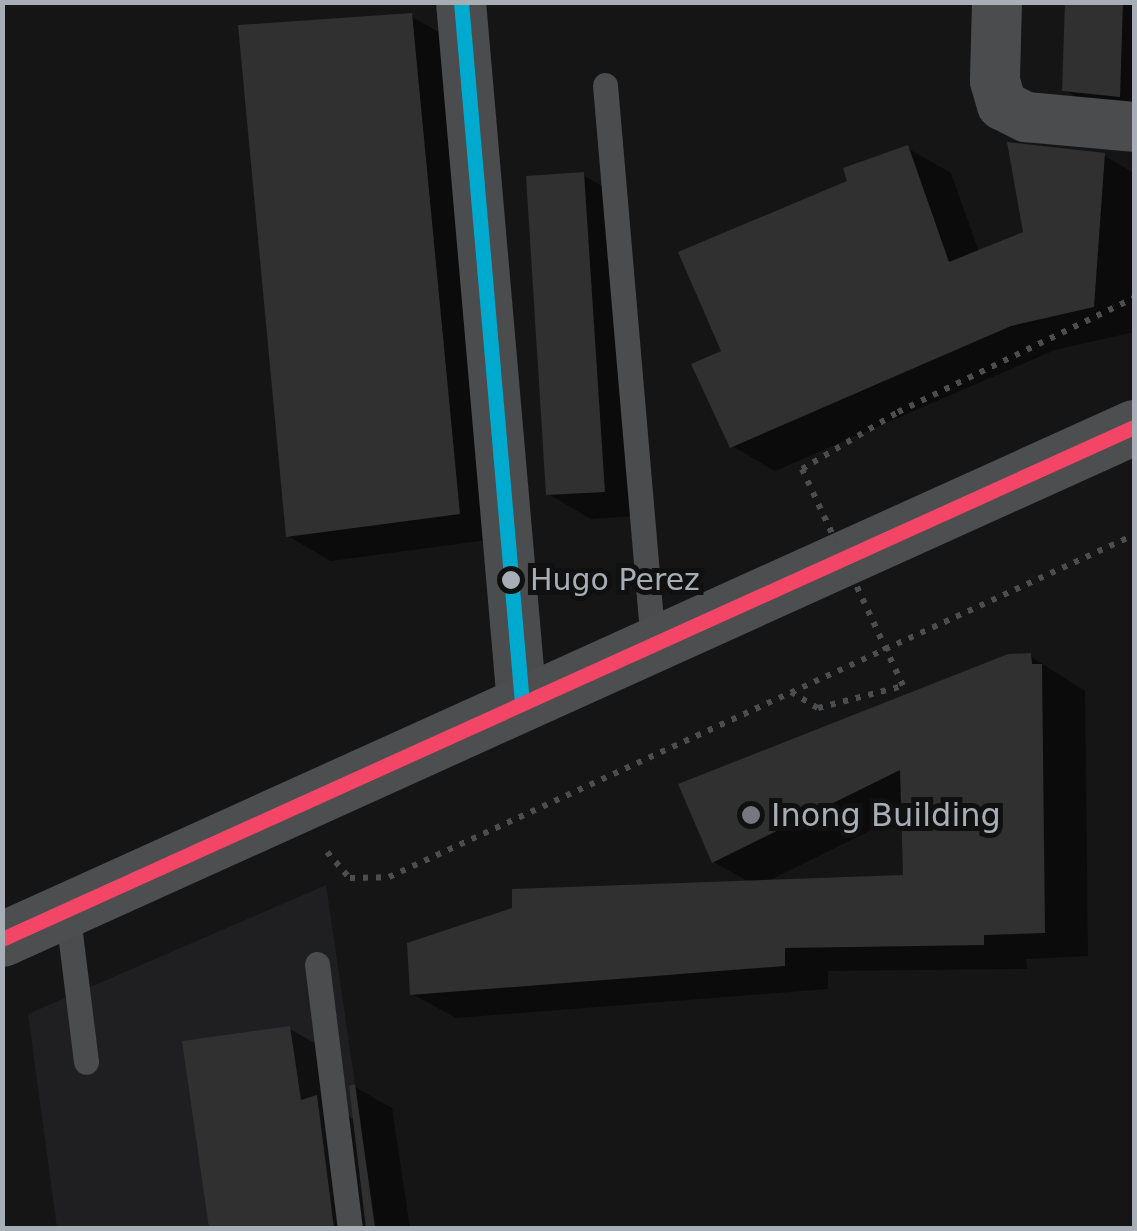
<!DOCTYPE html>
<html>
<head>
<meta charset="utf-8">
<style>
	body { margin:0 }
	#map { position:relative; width:1137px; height:1231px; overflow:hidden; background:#151516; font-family:"DejaVu Sans",sans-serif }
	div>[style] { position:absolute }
	.built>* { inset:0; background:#1f1f21 }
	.shadow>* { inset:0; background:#0007 }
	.building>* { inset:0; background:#303031 }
	.path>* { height:6px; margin-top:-3px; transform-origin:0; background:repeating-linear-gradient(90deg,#4b4d4f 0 5px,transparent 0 13px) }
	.service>* { height:25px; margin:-12.5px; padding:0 12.5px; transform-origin:12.5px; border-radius:12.5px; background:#4a4c4e }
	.minor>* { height:50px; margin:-25px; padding:0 25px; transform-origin:25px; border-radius:25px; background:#4a4c4e }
	.primary>* { height:55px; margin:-27.5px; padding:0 27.5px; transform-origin:27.5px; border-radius:27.5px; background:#4c4e50 }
	.path-bridge>* { height:6px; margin-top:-3px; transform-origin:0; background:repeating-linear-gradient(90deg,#4b4d4f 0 5px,transparent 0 13px) }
	.bus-1>* { height:15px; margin:-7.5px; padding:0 7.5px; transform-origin:7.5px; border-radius:7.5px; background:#00a9ce }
	.bus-2>* { height:15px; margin:-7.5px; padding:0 7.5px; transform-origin:7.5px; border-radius:7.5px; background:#f34667 }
	.dots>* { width:28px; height:28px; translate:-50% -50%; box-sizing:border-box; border:5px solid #101011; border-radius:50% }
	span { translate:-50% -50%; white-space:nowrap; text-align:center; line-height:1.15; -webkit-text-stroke:10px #101011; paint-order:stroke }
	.bus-label { font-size:30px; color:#a8aeb5 }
	.left { translate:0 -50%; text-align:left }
	.poi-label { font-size:32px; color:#a8aeb5 }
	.frame { position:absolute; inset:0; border:5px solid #a8aeb5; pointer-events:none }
</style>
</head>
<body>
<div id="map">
	<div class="built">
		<div style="clip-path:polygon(326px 885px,376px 1228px,57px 1228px,28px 1014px)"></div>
	</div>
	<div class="shadow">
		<div style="clip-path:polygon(1067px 2px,1134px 2px,1134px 114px,1100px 110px,1064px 90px)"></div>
		<div style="clip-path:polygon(411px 16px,454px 41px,502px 538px,331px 561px,288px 536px)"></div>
		<div style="clip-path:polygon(907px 148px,951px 173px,979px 252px,1026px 233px,1105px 156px,1134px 173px,1134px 332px,1055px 350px,775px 471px,732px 446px,850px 182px)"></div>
		<div style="clip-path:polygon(583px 175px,626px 200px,648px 515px,591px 519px,548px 494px)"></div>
		<div style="clip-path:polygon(evenodd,1030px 656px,1085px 691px,1088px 956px,1026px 959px,1027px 969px,828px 971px,828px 989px,456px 1018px,412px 994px,751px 883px,714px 862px,1030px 656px,904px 814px,906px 877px,766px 882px,904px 814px)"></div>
		<div style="clip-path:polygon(290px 1029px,327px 1050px,335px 1109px,355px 1120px,355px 1087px,392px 1108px,410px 1228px,212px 1228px,184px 1043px)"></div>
	</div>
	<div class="building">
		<div style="clip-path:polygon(1065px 2px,1123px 2px,1120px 97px,1062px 91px)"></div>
		<div style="clip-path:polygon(412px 13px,460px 514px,286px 537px,238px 25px)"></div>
		<div style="clip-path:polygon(1007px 142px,1105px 153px,1094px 307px,1011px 326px,730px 448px,691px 364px,721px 351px,678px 252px,847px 181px,843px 168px,908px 145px,949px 262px,1023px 232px)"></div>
		<div style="clip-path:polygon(584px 172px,605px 492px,546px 495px,526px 176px)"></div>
		<div style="clip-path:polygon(1031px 653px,1032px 664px,1042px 664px,1045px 933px,984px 935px,984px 945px,785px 948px,785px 966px,410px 995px,407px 943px,512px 908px,512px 889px,903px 875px,900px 770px,712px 863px,678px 784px,1008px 654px)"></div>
		<div style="clip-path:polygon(290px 1026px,301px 1100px,317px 1095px,334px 1228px,209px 1228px,182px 1041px)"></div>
		<div style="clip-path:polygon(355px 1084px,375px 1228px,366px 1228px,349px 1086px)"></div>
	</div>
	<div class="path">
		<div style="left:802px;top:469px;width:112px;rotate:-30.7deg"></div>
		<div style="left:898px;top:412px;width:262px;rotate:-25.8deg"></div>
		<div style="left:791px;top:692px;width:31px;rotate:31deg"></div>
		<div style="left:818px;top:708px;width:88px;rotate:-14.5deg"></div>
		<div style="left:327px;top:852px;width:35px;rotate:49deg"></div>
		<div style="left:350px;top:878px;width:39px;rotate:-1deg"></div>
		<div style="left:389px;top:877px;width:820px;rotate:-24.66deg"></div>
	</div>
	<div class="service">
		<div style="left:605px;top:85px;width:561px;rotate:85.09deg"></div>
		<div style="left:67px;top:909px;width:154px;rotate:82.9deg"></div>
		<div style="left:317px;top:964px;width:266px;rotate:82.9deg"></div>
	</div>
	<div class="minor">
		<div style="left:461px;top:2px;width:704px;rotate:85.03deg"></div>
		<div style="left:997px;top:2px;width:79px;rotate:91.5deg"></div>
		<div style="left:995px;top:81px;width:25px;rotate:74deg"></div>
		<div style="left:1002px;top:105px;width:27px;rotate:27deg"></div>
		<div style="left:1026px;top:117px;width:108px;rotate:5.3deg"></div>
	</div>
	<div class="primary">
		<div style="left:2px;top:939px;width:1242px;rotate:-24.34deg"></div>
	</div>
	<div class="path-bridge">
		<div style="left:802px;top:469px;width:239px;rotate:65deg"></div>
	</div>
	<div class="bus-1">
		<div style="left:461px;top:2px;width:704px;rotate:85.03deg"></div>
	</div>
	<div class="bus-2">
		<div style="left:2px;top:939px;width:1242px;rotate:-24.34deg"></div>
	</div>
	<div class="dots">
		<div style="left:511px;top:580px;background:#a8aeb5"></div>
		<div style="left:751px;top:815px;background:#75787d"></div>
	</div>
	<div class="bus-label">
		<span class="left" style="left:530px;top:580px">Hugo Perez</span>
	</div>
	<div class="poi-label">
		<span class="left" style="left:771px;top:815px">Inong Building</span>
	</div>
	<div class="frame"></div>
</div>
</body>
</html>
